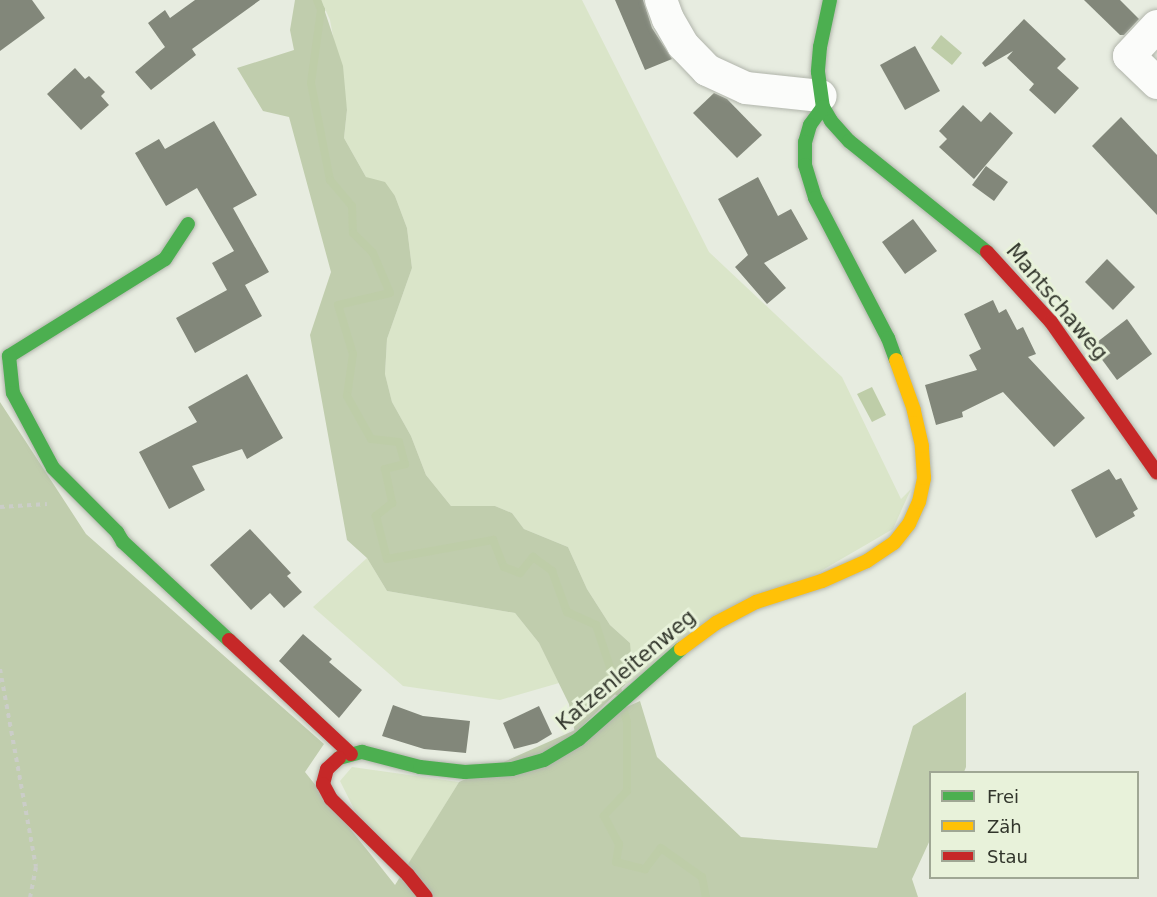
<!DOCTYPE html>
<html>
<head>
<meta charset="utf-8">
<style>
	body { margin:0 }
	#map { position:relative; width:1157px; height:897px; overflow:hidden; background:#e7ece0; font-family:"DejaVu Sans",sans-serif }
	div>[style] { position:absolute }
	.green>* { inset:0; background:#dae5c9 }
	.forest>* { inset:0; background:#c0cdad }
	.water>* { inset:0; background:#becda8 }
	.stream>* { height:8px; margin:-4px; padding:0 4px; transform-origin:4px; border-radius:4px; background:#becda8 }
	.building>* { inset:0; background:#82877a }
	.path>* { height:4px; margin-top:-2px; transform-origin:0; background:repeating-linear-gradient(90deg,#cbcdc8 0 4.5px,transparent 0 9px) }
	.roads { filter:drop-shadow(0 0 2px #b1b5ab) drop-shadow(0 0 2px #b1b5ab) }
	.street>* { height:32px; margin:-16px; padding:0 16px; transform-origin:16px; border-radius:16px; background:#fbfcfa }
	.fast>* { height:14px; margin:-7px; padding:0 7px; transform-origin:7px; border-radius:7px; background:#4caf50 }
	.slow>* { height:14px; margin:-7px; padding:0 7px; transform-origin:7px; border-radius:7px; background:#ffc107 }
	.jam>* { height:14px; margin:-7px; padding:0 7px; transform-origin:7px; border-radius:7px; background:#c62828 }
	span { translate:-50% -50%; white-space:nowrap; text-align:center; line-height:1.15; -webkit-text-stroke:6px #e8f2da; paint-order:stroke }
	.street-label { font-size:21px; color:#32362c }
	.legend { position:absolute; left:929px; top:771px; width:210px; height:108px; box-sizing:border-box; background:#e8f2da; border:2px solid #9fa794; margin:0; padding:8px 10px; list-style:none; font-size:18px; color:#32362c }
	.legend li { display:flex; align-items:center; gap:12px; height:30px }
	.legend b { width:30px; border:2px solid #9fa794 }
</style>
</head>
<body>
<div id="map">
	<div class="green">
		<div style="clip-path:polygon(321px 0,582px 0,709px 252px,842px 377px,901px 499px,911px 489px,893px 529px,625px 685px,630px 643px,610px 625px,587px 589px,568px 547px,524px 529px,512px 513px,495px 506px,451px 506px,426px 475px,411px 436px,392px 402px,385px 374px,387px 339px,412px 268px,407px 228px,395px 196px,366px 177px,344px 138px,347px 110px,330px 20px)"></div>
		<div style="clip-path:polygon(367px 558px,387px 591px,515px 613px,539px 643px,559px 683px,500px 700px,403px 686px,313px 607px)"></div>
		<div style="clip-path:polygon(352px 767px,459px 782px,408px 865px,360px 821px,340px 781px)"></div>
	</div>
	<div class="forest">
		<div style="clip-path:polygon(295px 0,321px 0,343px 66px,347px 110px,344px 138px,366px 177px,385px 182px,395px 196px,407px 228px,412px 268px,387px 339px,385px 374px,392px 402px,411px 436px,426px 475px,451px 506px,495px 506px,512px 513px,524px 529px,568px 547px,587px 589px,610px 625px,630px 643px,631px 655px,625px 685px,575px 733px,569px 704px,539px 643px,515px 613px,387px 591px,367px 558px,347px 540px,310px 335px,331px 272px,289px 117px,263px 111px,237px 68px,294px 50px,290px 30px)"></div>
		<div style="clip-path:polygon(0 402px,86px 534px,324px 744px,305px 772px,395px 885px,459px 782px,640px 701px,657px 757px,741px 837px,877px 848px,913px 726px,966px 692px,966px 767px,964px 772px,930px 772px,930px 840px,912px 879px,918px 897px,0 897px)"></div>
	</div>
	<div class="water">
		<div style="clip-path:polygon(941px 35px,962px 53px,952px 65px,931px 48px)"></div>
		<div style="clip-path:polygon(872px 387px,886px 415px,872px 422px,857px 394px)"></div>
	</div>
	<div class="stream">
		<div style="left:317px;top:0;width:11px;rotate:68deg"></div>
		<div style="left:321px;top:10px;width:74px;rotate:97.8deg"></div>
		<div style="left:311px;top:83px;width:99px;rotate:78.9deg"></div>
		<div style="left:330px;top:180px;width:34px;rotate:50deg"></div>
		<div style="left:352px;top:206px;width:27px;rotate:88deg"></div>
		<div style="left:353px;top:233px;width:28px;rotate:45deg"></div>
		<div style="left:373px;top:253px;width:43px;rotate:67deg"></div>
		<div style="left:390px;top:293px;width:53px;rotate:167deg"></div>
		<div style="left:338px;top:305px;width:51px;rotate:73deg"></div>
		<div style="left:353px;top:354px;width:42px;rotate:98.1deg"></div>
		<div style="left:347px;top:396px;width:49px;rotate:60.8deg"></div>
		<div style="left:371px;top:439px;width:28px;rotate:6deg"></div>
		<div style="left:399px;top:442px;width:23px;rotate:75deg"></div>
		<div style="left:405px;top:464px;width:21px;rotate:166deg"></div>
		<div style="left:385px;top:469px;width:35px;rotate:78deg"></div>
		<div style="left:392px;top:503px;width:21px;rotate:141deg"></div>
		<div style="left:376px;top:516px;width:44px;rotate:75.7deg"></div>
		<div style="left:387px;top:559px;width:108px;rotate:-10.2deg"></div>
		<div style="left:493px;top:540px;width:29px;rotate:68deg"></div>
		<div style="left:504px;top:567px;width:17px;rotate:21deg"></div>
		<div style="left:520px;top:573px;width:21px;rotate:-51deg"></div>
		<div style="left:533px;top:557px;width:24px;rotate:36deg"></div>
		<div style="left:552px;top:571px;width:44px;rotate:69.9deg"></div>
		<div style="left:567px;top:612px;width:32px;rotate:24deg"></div>
		<div style="left:596px;top:625px;width:70px;rotate:71.6deg"></div>
		<div style="left:624px;top:711px;width:11px;rotate:75deg"></div>
		<div style="left:627px;top:722px;width:69px;rotate:90deg"></div>
		<div style="left:627px;top:791px;width:34px;rotate:133deg"></div>
		<div style="left:604px;top:816px;width:32px;rotate:62deg"></div>
		<div style="left:619px;top:844px;width:18px;rotate:99deg"></div>
		<div style="left:616px;top:862px;width:30px;rotate:14deg"></div>
		<div style="left:645px;top:869px;width:26px;rotate:-53deg"></div>
		<div style="left:661px;top:848px;width:50px;rotate:35.3deg"></div>
		<div style="left:702px;top:877px;width:20px;rotate:79deg"></div>
	</div>
	<div class="building">
		<div style="clip-path:polygon(0 0,32px 0,45px 18px,0 51px)"></div>
		<div style="clip-path:polygon(195px 0,260px 0,192px 49px,196px 55px,151px 90px,135px 72px,165px 47px,148px 23px,165px 10px,170px 18px)"></div>
		<div style="clip-path:polygon(615px 0,643px 0,652px 28px,672px 59px,645px 70px)"></div>
		<div style="clip-path:polygon(1084px 0,1120px 0,1139px 19px,1124px 35px,1120px 35px)"></div>
		<div style="clip-path:polygon(1024px 19px,1066px 59px,1057px 68px,1079px 88px,1055px 114px,1029px 90px,1034px 84px,1007px 58px,1013px 51px,985px 67px,982px 63px)"></div>
		<div style="clip-path:polygon(915px 46px,940px 91px,905px 110px,880px 65px)"></div>
		<div style="clip-path:polygon(75px 68px,85px 79px,89px 76px,105px 92px,101px 96px,109px 105px,81px 130px,47px 94px)"></div>
		<div style="clip-path:polygon(714px 93px,727px 99px,762px 135px,737px 158px,693px 113px)"></div>
		<div style="clip-path:polygon(963px 105px,981px 122px,990px 112px,1013px 133px,974px 179px,939px 147px,947px 139px,939px 131px)"></div>
		<div style="clip-path:polygon(1121px 117px,1157px 155px,1157px 215px,1092px 146px)"></div>
		<div style="clip-path:polygon(214px 121px,257px 195px,233px 208px,269px 272px,245px 285px,262px 316px,195px 353px,176px 318px,227px 290px,212px 263px,234px 251px,197px 188px,166px 206px,135px 153px,159px 139px,165px 149px)"></div>
		<div style="clip-path:polygon(986px 166px,1008px 182px,994px 201px,972px 185px)"></div>
		<div style="clip-path:polygon(758px 177px,778px 216px,791px 209px,808px 239px,764px 263px,786px 288px,767px 304px,735px 267px,748px 255px,718px 199px)"></div>
		<div style="clip-path:polygon(913px 219px,937px 251px,905px 274px,882px 242px)"></div>
		<div style="clip-path:polygon(1107px 259px,1135px 287px,1113px 310px,1085px 282px)"></div>
		<div style="clip-path:polygon(993px 300px,999px 313px,1006px 309px,1017px 330px,1023px 327px,1036px 354px,1028px 357px,1085px 418px,1054px 447px,1003px 392px,962px 412px,963px 417px,936px 425px,925px 385px,977px 370px,969px 355px,981px 349px,964px 314px)"></div>
		<div style="clip-path:polygon(1127px 319px,1152px 354px,1117px 380px,1092px 346px)"></div>
		<div style="clip-path:polygon(247px 374px,283px 438px,247px 459px,242px 449px,192px 466px,205px 490px,169px 509px,139px 452px,197px 422px,188px 407px)"></div>
		<div style="clip-path:polygon(1109px 469px,1116px 480px,1121px 478px,1138px 509px,1133px 512px,1135px 516px,1096px 538px,1071px 490px)"></div>
		<div style="clip-path:polygon(250px 529px,291px 573px,287px 576px,302px 592px,284px 608px,270px 593px,251px 610px,210px 565px)"></div>
		<div style="clip-path:polygon(303px 634px,332px 659px,329px 662px,362px 690px,339px 718px,279px 661px)"></div>
		<div style="clip-path:polygon(393px 705px,423px 716px,470px 721px,466px 753px,424px 749px,382px 736px)"></div>
		<div style="clip-path:polygon(539px 706px,552px 734px,537px 743px,514px 749px,503px 723px)"></div>
	</div>
	<div class="path">
		<div style="left:0;top:507px;width:47px;rotate:-3.7deg"></div>
		<div style="left:0;top:669px;width:201px;rotate:79.7deg"></div>
		<div style="left:36px;top:867px;width:31px;rotate:101deg"></div>
	</div>
	<div class="roads">
		<div class="street">
			<div style="left:661px;top:0;width:20px;rotate:70deg"></div>
			<div style="left:668px;top:19px;width:30px;rotate:60deg"></div>
			<div style="left:683px;top:45px;width:35px;rotate:46deg"></div>
			<div style="left:707px;top:70px;width:43px;rotate:24.8deg"></div>
			<div style="left:746px;top:88px;width:75px;rotate:6.1deg"></div>
			<div style="left:1157px;top:26px;width:41px;rotate:133deg"></div>
			<div style="left:1129px;top:56px;width:39px;rotate:44deg"></div>
		</div>
		<div class="fast">
			<div style="left:830px;top:0;width:48px;rotate:102deg"></div>
			<div style="left:820px;top:47px;width:25px;rotate:95deg"></div>
			<div style="left:818px;top:72px;width:35px;rotate:82deg"></div>
			<div style="left:823px;top:107px;width:16px;rotate:60deg"></div>
			<div style="left:831px;top:121px;width:27px;rotate:48deg"></div>
			<div style="left:849px;top:141px;width:177px;rotate:38.8deg"></div>
			<div style="left:823px;top:107px;width:22px;rotate:126deg"></div>
			<div style="left:810px;top:125px;width:18px;rotate:106deg"></div>
			<div style="left:805px;top:142px;width:23px;rotate:90deg"></div>
			<div style="left:805px;top:165px;width:34px;rotate:73deg"></div>
			<div style="left:815px;top:198px;width:158px;rotate:62.5deg"></div>
			<div style="left:888px;top:338px;width:23px;rotate:70deg"></div>
			<div style="left:188px;top:224px;width:42px;rotate:123.3deg"></div>
			<div style="left:165px;top:259px;width:184px;rotate:148.1deg"></div>
			<div style="left:9px;top:356px;width:37px;rotate:84deg"></div>
			<div style="left:13px;top:393px;width:85px;rotate:61.9deg"></div>
			<div style="left:53px;top:468px;width:91px;rotate:45deg"></div>
			<div style="left:117px;top:532px;width:12px;rotate:59deg"></div>
			<div style="left:123px;top:542px;width:144px;rotate:42.8deg"></div>
			<div style="left:339px;top:758px;width:24px;rotate:-15deg"></div>
			<div style="left:362px;top:752px;width:60px;rotate:14.5deg"></div>
			<div style="left:420px;top:767px;width:45px;rotate:6.3deg"></div>
			<div style="left:465px;top:772px;width:47px;rotate:-3.7deg"></div>
			<div style="left:512px;top:769px;width:33px;rotate:-16deg"></div>
			<div style="left:544px;top:760px;width:41px;rotate:-31deg"></div>
			<div style="left:579px;top:739px;width:136px;rotate:-41.4deg"></div>
		</div>
		<div class="slow">
			<div style="left:681px;top:649px;width:44px;rotate:-36.6deg"></div>
			<div style="left:716px;top:623px;width:45px;rotate:-27.7deg"></div>
			<div style="left:756px;top:602px;width:69px;rotate:-17.7deg"></div>
			<div style="left:822px;top:581px;width:49px;rotate:-24deg"></div>
			<div style="left:867px;top:561px;width:32px;rotate:-34deg"></div>
			<div style="left:894px;top:543px;width:24px;rotate:-52deg"></div>
			<div style="left:909px;top:524px;width:24px;rotate:-66deg"></div>
			<div style="left:919px;top:502px;width:25px;rotate:-78deg"></div>
			<div style="left:924px;top:478px;width:32px;rotate:-94deg"></div>
			<div style="left:922px;top:446px;width:37px;rotate:-103deg"></div>
			<div style="left:914px;top:410px;width:53px;rotate:-109.8deg"></div>
		</div>
		<div class="jam">
			<div style="left:987px;top:252px;width:95px;rotate:47.6deg"></div>
			<div style="left:1051px;top:322px;width:184px;rotate:54.9deg"></div>
			<div style="left:229px;top:640px;width:167px;rotate:43.1deg"></div>
			<div style="left:339px;top:758px;width:16px;rotate:137deg"></div>
			<div style="left:327px;top:769px;width:16px;rotate:105deg"></div>
			<div style="left:323px;top:784px;width:17px;rotate:62deg"></div>
			<div style="left:331px;top:799px;width:108px;rotate:44.6deg"></div>
			<div style="left:408px;top:875px;width:28px;rotate:51deg"></div>
		</div>
	</div>
	<div class="street-label">
		<span style="left:1057px;top:302px;rotate:50deg">Mantschaweg</span>
		<span style="left:626px;top:670px;rotate:-40deg">Katzenleitenweg</span>
	</div>
	<ul class="legend">
	<li><b style="height:8px;background:#4caf50"></b>Frei</li>
	<li><b style="height:8px;background:#ffc107"></b>Zäh</li>
	<li><b style="height:8px;background:#c62828"></b>Stau</li>
	</ul>
</div>
</body>
</html>
